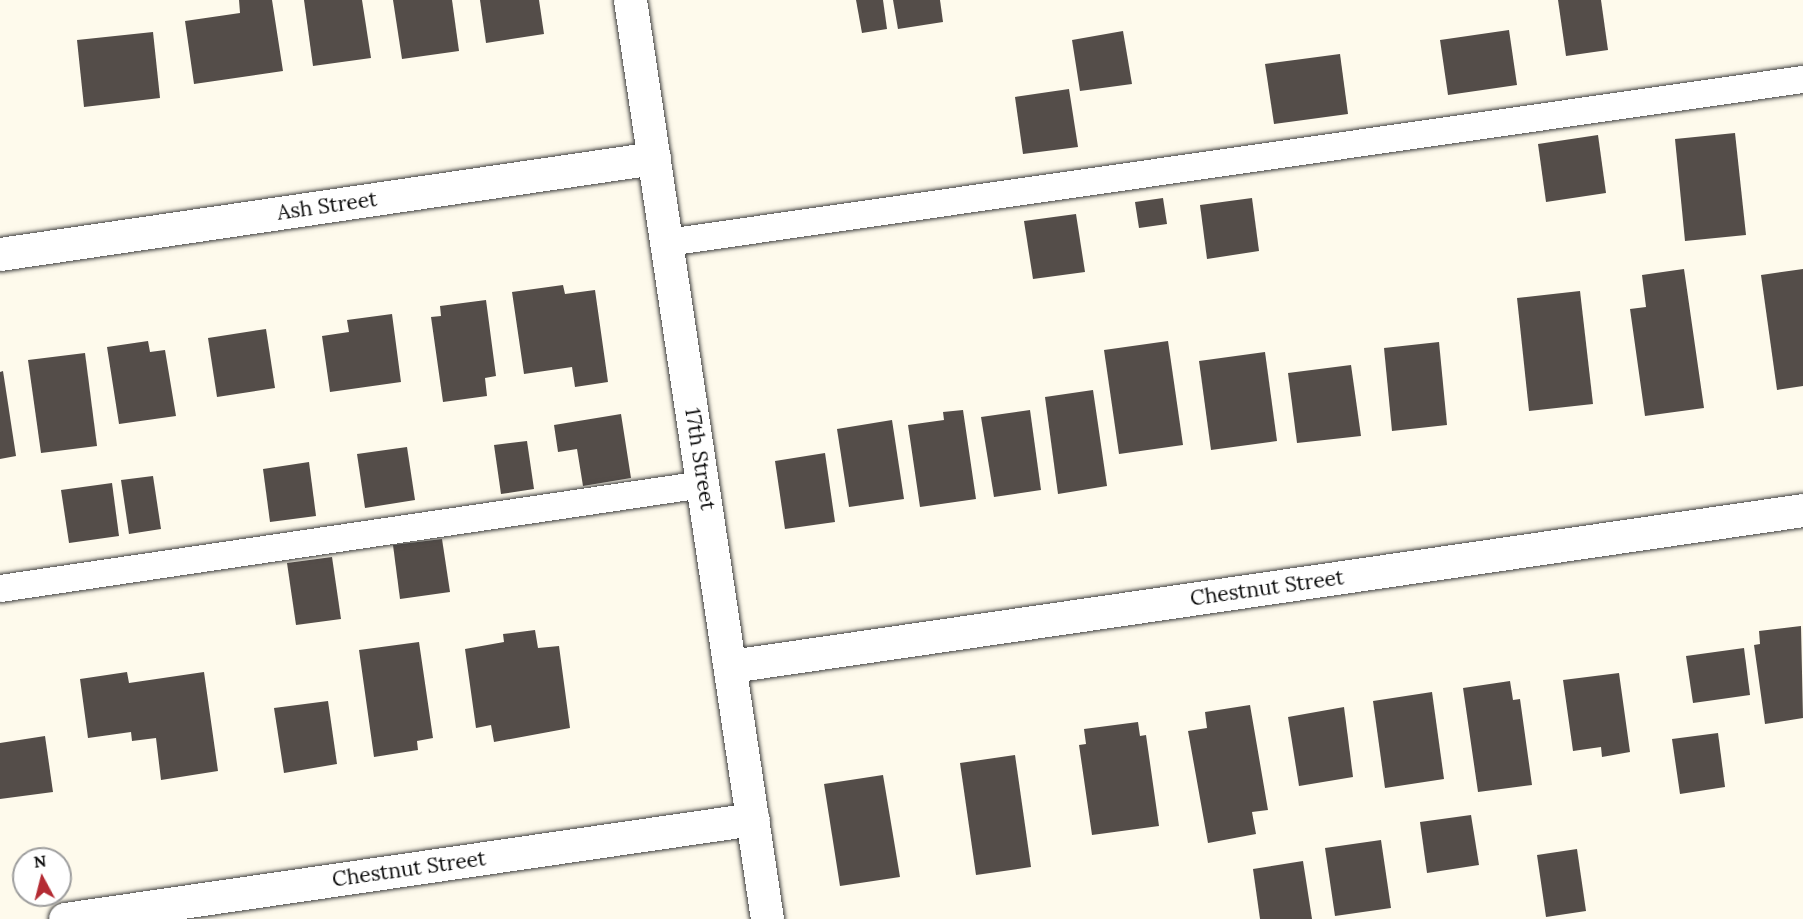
<!DOCTYPE html>
<html>
<head>
<meta charset="utf-8">
<style>
	body { margin:0 }
	#map { position:relative; width:1803px; height:919px; overflow:hidden; background:#fefaec; font-family:Lora,serif }
	div>[style] { position:absolute }
	.building>* { inset:0; background:#544d49 }
	.roads { filter:drop-shadow(0 0 2px #3f3f3f) drop-shadow(0 0 2px #3f3f3f) }
	.lane>* { height:27px; margin:-13.5px; padding:0 13.5px; transform-origin:13.5px; border-radius:13.5px; background:#fff }
	.street>* { height:33px; margin:-16.5px; padding:0 16.5px; transform-origin:16.5px; border-radius:16.5px; background:#fff }
	span { translate:-50% -50%; white-space:nowrap; text-align:center; line-height:1.15; -webkit-text-stroke:6px #fff; paint-order:stroke }
	.street-label { font-size:21px; color:#0c0c0c }
	.north { position:absolute; left:12px; top:847px; width:60px; height:60px; box-sizing:border-box; background:#fff; border:2px solid #9e9e9e; border-radius:50%; rotate:353deg; font-size:16px; font-weight:700; line-height:24px; text-align:center; color:#0c0c0c }
	.north::after { content:''; display:block; margin:auto; width:21px; height:27px; background:#b42b33; clip-path:polygon(50% 0,100% 100%,50% 72%,0 100%) }
</style>
</head>
<body>
<div id="map">
	<div class="building">
		<div style="clip-path:polygon(239px 0,272px 0,283px 71px,194px 84px,185px 21px,240px 13px)"></div>
		<div style="clip-path:polygon(304px 0,362px 0,371px 58px,313px 66px)"></div>
		<div style="clip-path:polygon(393px 0,452px 0,459px 51px,402px 59px)"></div>
		<div style="clip-path:polygon(480px 0,539px 0,544px 34px,486px 43px)"></div>
		<div style="clip-path:polygon(856px 0,883px 0,887px 29px,862px 33px)"></div>
		<div style="clip-path:polygon(893px 0,940px 0,943px 22px,898px 29px)"></div>
		<div style="clip-path:polygon(1558px 0,1601px 0,1608px 50px,1566px 56px)"></div>
		<div style="clip-path:polygon(1509px 30px,1517px 85px,1448px 95px,1440px 40px)"></div>
		<div style="clip-path:polygon(1123px 31px,1132px 84px,1080px 91px,1072px 40px)"></div>
		<div style="clip-path:polygon(153px 32px,160px 98px,84px 107px,77px 40px)"></div>
		<div style="clip-path:polygon(1340px 54px,1348px 114px,1274px 124px,1265px 64px)"></div>
		<div style="clip-path:polygon(1069px 89px,1078px 147px,1023px 154px,1015px 97px)"></div>
		<div style="clip-path:polygon(1735px 133px,1746px 235px,1685px 241px,1675px 139px)"></div>
		<div style="clip-path:polygon(1598px 135px,1606px 193px,1546px 202px,1538px 144px)"></div>
		<div style="clip-path:polygon(1163px 198px,1167px 224px,1139px 228px,1135px 202px)"></div>
		<div style="clip-path:polygon(1252px 198px,1259px 251px,1207px 259px,1200px 205px)"></div>
		<div style="clip-path:polygon(1076px 214px,1085px 272px,1033px 279px,1024px 221px)"></div>
		<div style="clip-path:polygon(1684px 269px,1704px 408px,1645px 416px,1630px 309px,1646px 307px,1642px 275px)"></div>
		<div style="clip-path:polygon(1803px 269px,1803px 386px,1777px 390px,1761px 275px)"></div>
		<div style="clip-path:polygon(563px 285px,565px 294px,595px 290px,608px 382px,575px 387px,572px 367px,524px 374px,512px 292px)"></div>
		<div style="clip-path:polygon(1580px 291px,1593px 404px,1529px 411px,1517px 298px)"></div>
		<div style="clip-path:polygon(486px 300px,496px 376px,485px 378px,487px 396px,443px 402px,431px 317px,441px 316px,440px 306px)"></div>
		<div style="clip-path:polygon(392px 314px,401px 382px,330px 392px,322px 336px,349px 332px,347px 320px)"></div>
		<div style="clip-path:polygon(266px 329px,275px 388px,217px 397px,208px 338px)"></div>
		<div style="clip-path:polygon(148px 341px,150px 352px,165px 350px,176px 416px,119px 424px,107px 347px)"></div>
		<div style="clip-path:polygon(1168px 341px,1183px 445px,1119px 454px,1104px 350px)"></div>
		<div style="clip-path:polygon(1439px 342px,1447px 425px,1392px 431px,1384px 348px)"></div>
		<div style="clip-path:polygon(1265px 352px,1277px 441px,1211px 450px,1199px 361px)"></div>
		<div style="clip-path:polygon(85px 353px,97px 446px,41px 453px,28px 360px)"></div>
		<div style="clip-path:polygon(1351px 365px,1361px 436px,1297px 443px,1288px 373px)"></div>
		<div style="clip-path:polygon(3px 371px,16px 456px,0 459px,0 372px)"></div>
		<div style="clip-path:polygon(1093px 390px,1107px 486px,1058px 494px,1045px 397px)"></div>
		<div style="clip-path:polygon(963px 410px,976px 499px,920px 507px,908px 425px,944px 420px,943px 412px)"></div>
		<div style="clip-path:polygon(1030px 410px,1041px 490px,994px 497px,981px 417px)"></div>
		<div style="clip-path:polygon(621px 414px,631px 478px,583px 486px,577px 449px,558px 452px,554px 425px)"></div>
		<div style="clip-path:polygon(892px 420px,904px 499px,849px 507px,837px 429px)"></div>
		<div style="clip-path:polygon(527px 441px,534px 489px,501px 494px,494px 445px)"></div>
		<div style="clip-path:polygon(407px 447px,415px 500px,365px 508px,357px 454px)"></div>
		<div style="clip-path:polygon(825px 453px,835px 522px,785px 529px,775px 461px)"></div>
		<div style="clip-path:polygon(309px 462px,316px 516px,270px 522px,263px 469px)"></div>
		<div style="clip-path:polygon(153px 476px,161px 529px,129px 534px,121px 480px)"></div>
		<div style="clip-path:polygon(112px 483px,119px 536px,69px 543px,61px 490px)"></div>
		<div style="clip-path:polygon(442px 539px,450px 592px,400px 599px,393px 545px)"></div>
		<div style="clip-path:polygon(332px 557px,341px 619px,296px 625px,287px 563px)"></div>
		<div style="clip-path:polygon(1801px 626px,1803px 718px,1765px 724px,1754px 645px,1760px 644px,1759px 631px)"></div>
		<div style="clip-path:polygon(535px 630px,538px 648px,559px 646px,570px 728px,494px 742px,491px 725px,476px 728px,465px 649px,504px 642px,503px 634px)"></div>
		<div style="clip-path:polygon(419px 642px,433px 738px,417px 741px,418px 750px,374px 757px,359px 650px)"></div>
		<div style="clip-path:polygon(1744px 648px,1750px 695px,1693px 703px,1686px 656px)"></div>
		<div style="clip-path:polygon(127px 672px,129px 683px,204px 672px,218px 771px,161px 780px,156px 738px,132px 741px,131px 732px,88px 738px,80px 679px)"></div>
		<div style="clip-path:polygon(1619px 673px,1630px 752px,1602px 757px,1601px 747px,1573px 751px,1563px 680px)"></div>
		<div style="clip-path:polygon(1510px 681px,1513px 700px,1520px 699px,1532px 785px,1478px 792px,1463px 688px)"></div>
		<div style="clip-path:polygon(1432px 692px,1444px 779px,1385px 788px,1373px 701px)"></div>
		<div style="clip-path:polygon(328px 701px,337px 764px,284px 773px,274px 708px)"></div>
		<div style="clip-path:polygon(1250px 705px,1268px 810px,1252px 812px,1256px 834px,1208px 843px,1188px 731px,1207px 728px,1205px 712px)"></div>
		<div style="clip-path:polygon(1344px 707px,1353px 777px,1299px 786px,1288px 717px)"></div>
		<div style="clip-path:polygon(1138px 722px,1140px 736px,1146px 735px,1159px 826px,1092px 835px,1079px 745px,1086px 744px,1084px 729px)"></div>
		<div style="clip-path:polygon(1718px 733px,1725px 787px,1680px 794px,1672px 739px)"></div>
		<div style="clip-path:polygon(45px 736px,53px 792px,0 799px,0 743px)"></div>
		<div style="clip-path:polygon(1015px 755px,1031px 867px,976px 875px,960px 763px)"></div>
		<div style="clip-path:polygon(883px 775px,900px 877px,840px 886px,824px 784px)"></div>
		<div style="clip-path:polygon(1471px 815px,1479px 865px,1427px 873px,1420px 822px)"></div>
		<div style="clip-path:polygon(1381px 840px,1391px 908px,1335px 916px,1325px 848px)"></div>
		<div style="clip-path:polygon(1577px 849px,1586px 911px,1546px 917px,1537px 855px)"></div>
		<div style="clip-path:polygon(1303px 861px,1312px 919px,1260px 919px,1253px 869px)"></div>
	</div>
	<div class="roads">
		<div class="lane">
			<div style="left:667px;top:242px;width:1148px;rotate:-8.17deg"></div>
			<div style="left:0;top:588px;width:711px;rotate:-8.42deg"></div>
		</div>
		<div class="street">
			<div style="left:630px;top:0;width:929px;rotate:81.52deg"></div>
			<div style="left:0;top:254px;width:661px;rotate:-8.35deg"></div>
			<div style="left:731px;top:666px;width:1083px;rotate:-8.28deg"></div>
			<div style="left:65px;top:919px;width:695px;rotate:-8.27deg"></div>
		</div>
	</div>
	<div class="street-label">
		<span style="left:327px;top:206px;rotate:-8deg">Ash Street</span>
		<span style="left:700px;top:459px;rotate:81deg">17th Street</span>
		<span style="left:1267px;top:588px;rotate:-8deg">Chestnut Street</span>
		<span style="left:409px;top:869px;rotate:-8deg">Chestnut Street</span>
	</div>
	<div class="north">N</div>
</div>
</body>
</html>
